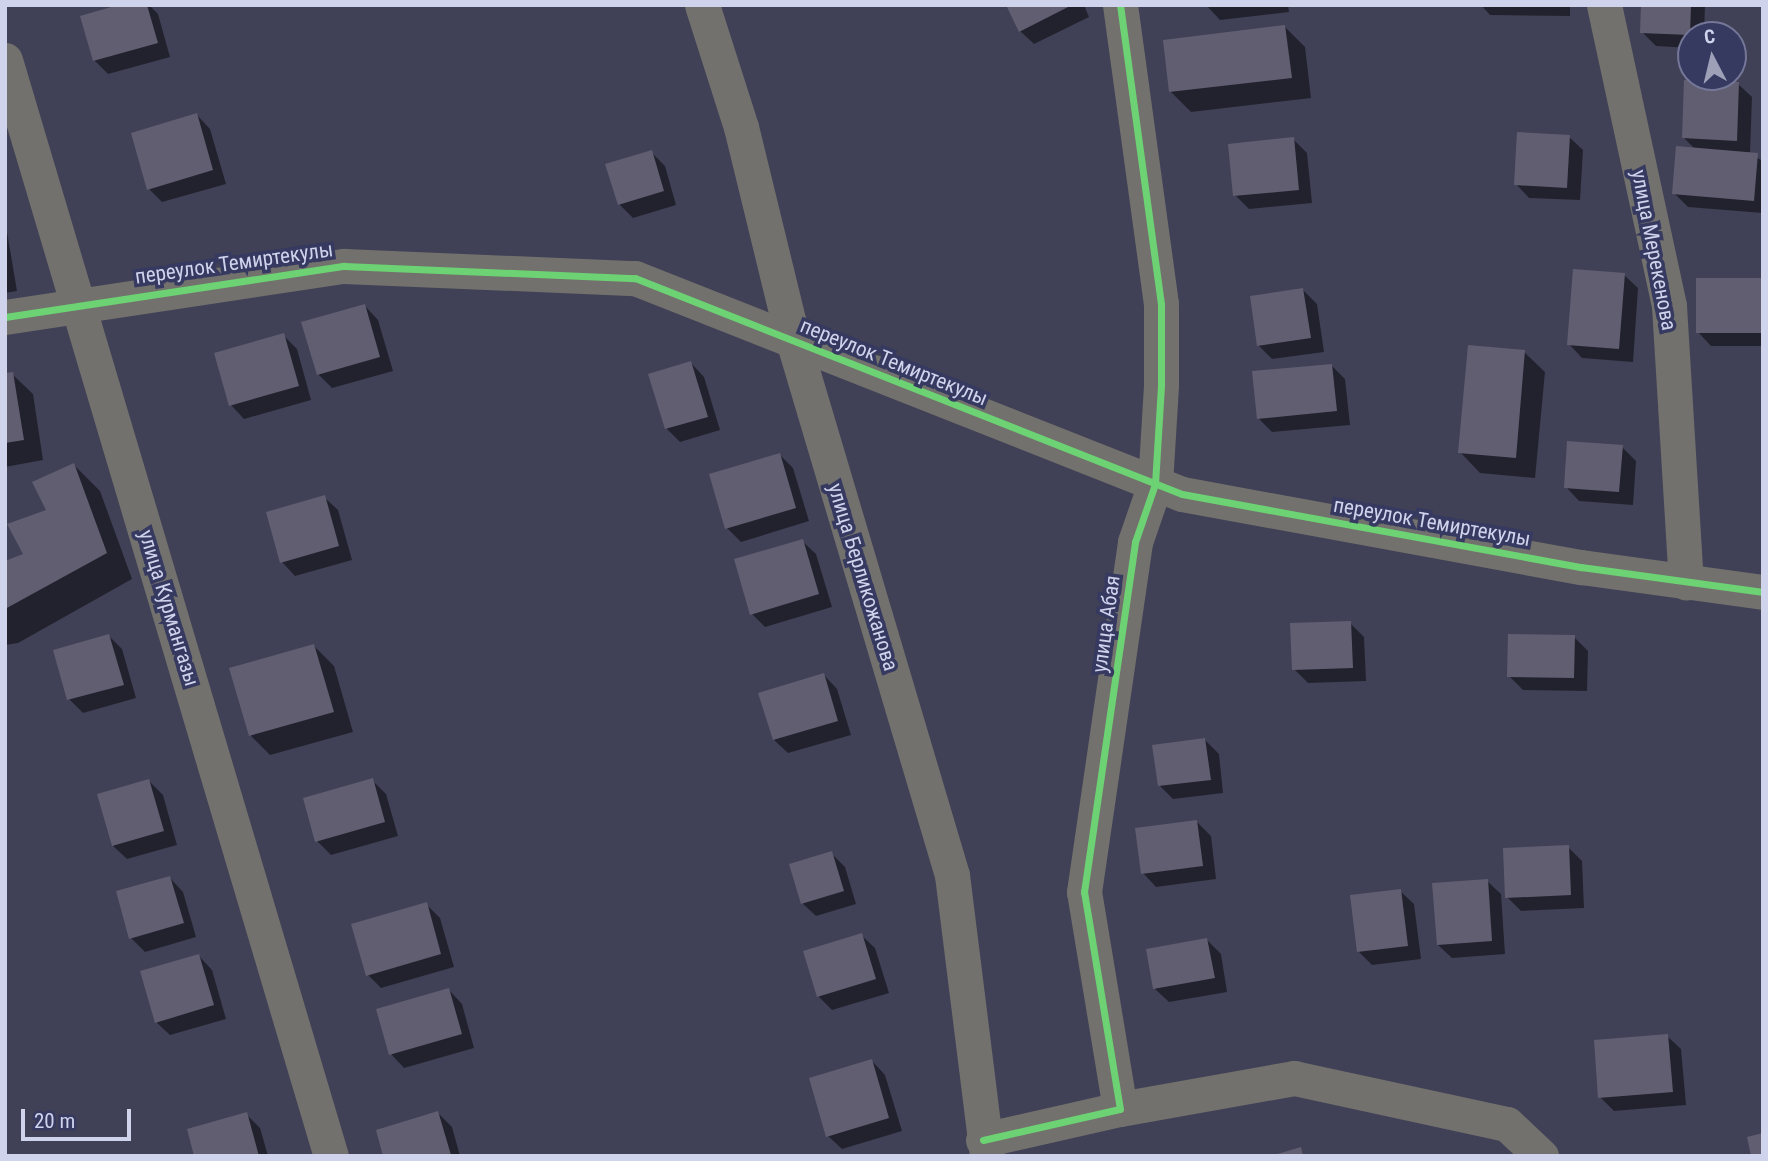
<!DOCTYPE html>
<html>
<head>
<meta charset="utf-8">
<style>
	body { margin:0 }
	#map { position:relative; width:1768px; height:1161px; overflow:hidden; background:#404156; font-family:"Roboto Condensed",sans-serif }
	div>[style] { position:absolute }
	.shadow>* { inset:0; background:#0007 }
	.building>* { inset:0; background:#615e72 }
	.street>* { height:35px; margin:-17.5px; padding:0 17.5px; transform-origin:17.5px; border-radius:17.5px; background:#72716d }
	.cycleway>* { height:7px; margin:-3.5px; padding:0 3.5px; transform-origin:3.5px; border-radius:3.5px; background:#6cd273 }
	span { translate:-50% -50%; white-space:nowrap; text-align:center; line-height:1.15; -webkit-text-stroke:7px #363960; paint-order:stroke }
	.street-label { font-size:21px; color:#d0d3ec }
	.frame { position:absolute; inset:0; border:7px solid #d0d3ec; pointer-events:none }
	.north { position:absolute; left:1677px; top:21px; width:70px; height:70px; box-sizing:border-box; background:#363960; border:2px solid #747798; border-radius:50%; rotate:353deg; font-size:19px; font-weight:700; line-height:28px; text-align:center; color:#d0d3ec }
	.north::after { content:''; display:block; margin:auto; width:24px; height:32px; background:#9ea0b8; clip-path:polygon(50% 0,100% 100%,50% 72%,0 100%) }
	.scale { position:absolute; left:21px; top:1109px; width:110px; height:32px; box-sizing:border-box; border:4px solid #d0d3ec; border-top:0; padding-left:9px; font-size:21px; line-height:24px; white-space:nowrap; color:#d0d3ec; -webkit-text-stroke:5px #363960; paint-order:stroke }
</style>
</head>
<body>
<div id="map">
	<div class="shadow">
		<div style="clip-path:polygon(125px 5px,149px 5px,158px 14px,170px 57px,108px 74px,95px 61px,82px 17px)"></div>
		<div style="clip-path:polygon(1008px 5px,1084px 5px,1089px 17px,1034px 44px,1020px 31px)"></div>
		<div style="clip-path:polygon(1288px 5px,1289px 12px,1220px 20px,1206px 5px)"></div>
		<div style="clip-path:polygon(1481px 5px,1570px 5px,1570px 16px,1490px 15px)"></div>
		<div style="clip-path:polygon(1643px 5px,1705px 5px,1704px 35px,1691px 35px,1691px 48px,1656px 46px,1642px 32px)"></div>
		<div style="clip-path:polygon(1285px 27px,1305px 47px,1311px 98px,1191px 112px,1170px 91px)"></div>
		<div style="clip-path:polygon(1738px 84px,1752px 97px,1750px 154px,1763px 161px,1763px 213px,1688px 207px,1674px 193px,1696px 150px,1683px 137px)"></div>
		<div style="clip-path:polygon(197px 115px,210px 129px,226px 184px,162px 202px,149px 189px)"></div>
		<div style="clip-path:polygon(1569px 137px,1583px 150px,1580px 200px,1529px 198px,1516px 184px)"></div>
		<div style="clip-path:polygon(1293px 139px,1307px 153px,1312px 203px,1249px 209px,1235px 195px)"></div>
		<div style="clip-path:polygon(651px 152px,665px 166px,676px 205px,633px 218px,619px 204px)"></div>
		<div style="clip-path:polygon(5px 220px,17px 291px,5px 293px)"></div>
		<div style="clip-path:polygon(1624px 275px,1638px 288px,1633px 362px,1582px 358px,1569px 344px)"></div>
		<div style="clip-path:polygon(1762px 280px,1763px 346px,1711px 346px,1698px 332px)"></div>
		<div style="clip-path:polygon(1303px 290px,1317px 304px,1324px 352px,1272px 359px,1258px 345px)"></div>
		<div style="clip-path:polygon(365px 306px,378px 320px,393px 371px,332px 388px,318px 374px)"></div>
		<div style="clip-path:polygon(283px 335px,297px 349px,311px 400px,244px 419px,231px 405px)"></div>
		<div style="clip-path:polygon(1524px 352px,1545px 372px,1535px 478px,1480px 473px,1460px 452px)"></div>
		<div style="clip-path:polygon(691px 363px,704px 377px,720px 430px,680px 442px,666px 428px)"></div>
		<div style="clip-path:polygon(1331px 365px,1345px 379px,1350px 425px,1272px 432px,1259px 419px)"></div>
		<div style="clip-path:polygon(12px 374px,33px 394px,43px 460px,5px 467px,5px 375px)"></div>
		<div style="clip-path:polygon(1622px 447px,1636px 461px,1633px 505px,1579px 501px,1566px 487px)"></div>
		<div style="clip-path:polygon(779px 454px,793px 468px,809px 521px,741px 542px,727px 528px)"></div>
		<div style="clip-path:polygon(74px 465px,100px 491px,132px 579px,18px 643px,5px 645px,5px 563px,26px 555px)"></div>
		<div style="clip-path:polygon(324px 497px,338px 510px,352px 560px,295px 576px,282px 562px)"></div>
		<div style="clip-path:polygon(802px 541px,816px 554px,832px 607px,765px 627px,752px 614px)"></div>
		<div style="clip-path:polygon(1350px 623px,1364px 637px,1366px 681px,1308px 683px,1294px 669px)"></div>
		<div style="clip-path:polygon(109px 636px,122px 649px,136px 698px,83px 713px,69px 699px)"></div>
		<div style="clip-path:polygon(1574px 637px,1588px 651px,1587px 691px,1523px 690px,1509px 676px)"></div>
		<div style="clip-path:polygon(314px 646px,334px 666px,353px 732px,270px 755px,250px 735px)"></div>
		<div style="clip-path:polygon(824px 675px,837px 689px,851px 735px,788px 753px,774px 740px)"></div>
		<div style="clip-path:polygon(1205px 740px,1219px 754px,1223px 793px,1173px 799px,1160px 786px)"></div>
		<div style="clip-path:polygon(372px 780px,386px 794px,398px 836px,331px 855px,317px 841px)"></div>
		<div style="clip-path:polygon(149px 781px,163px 795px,177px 845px,127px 859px,113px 846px)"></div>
		<div style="clip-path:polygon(1197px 822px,1211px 836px,1216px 879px,1156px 887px,1143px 873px)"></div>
		<div style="clip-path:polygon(1568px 847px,1582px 861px,1584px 908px,1521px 911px,1507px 897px)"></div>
		<div style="clip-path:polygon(831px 853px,845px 867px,856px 904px,816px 916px,802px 903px)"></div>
		<div style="clip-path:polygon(170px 878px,183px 892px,196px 937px,145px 952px,131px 938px)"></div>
		<div style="clip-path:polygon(1487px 881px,1501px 894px,1505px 954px,1452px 958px,1438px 945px)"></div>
		<div style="clip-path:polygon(1400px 891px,1414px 904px,1421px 959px,1372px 965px,1358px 951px)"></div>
		<div style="clip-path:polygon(426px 904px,440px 918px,454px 967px,381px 988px,368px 975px)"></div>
		<div style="clip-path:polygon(861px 935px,875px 948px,889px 993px,832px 1010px,818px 996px)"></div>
		<div style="clip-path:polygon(1207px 940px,1221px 954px,1227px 992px,1169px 1002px,1155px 989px)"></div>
		<div style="clip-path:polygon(199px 956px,212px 970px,226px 1019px,170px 1035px,156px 1022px)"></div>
		<div style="clip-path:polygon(449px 990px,462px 1004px,474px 1048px,404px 1068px,391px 1054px)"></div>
		<div style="clip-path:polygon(1667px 1036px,1681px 1049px,1686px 1105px,1614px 1111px,1600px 1097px)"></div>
		<div style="clip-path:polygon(872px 1061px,885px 1075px,902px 1131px,842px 1149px,828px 1136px)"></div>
		<div style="clip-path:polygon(438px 1113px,452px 1127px,460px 1156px,385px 1156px)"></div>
		<div style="clip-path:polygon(246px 1114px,260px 1128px,268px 1156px,196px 1156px)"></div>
	</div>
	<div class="building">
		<div style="clip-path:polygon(118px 5px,147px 5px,158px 43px,93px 61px,80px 16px)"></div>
		<div style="clip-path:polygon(1006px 5px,1072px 5px,1019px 32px)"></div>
		<div style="clip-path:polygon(1641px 5px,1691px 5px,1690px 35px,1640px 33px)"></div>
		<div style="clip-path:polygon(1285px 25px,1292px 78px,1169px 92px,1163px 40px)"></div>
		<div style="clip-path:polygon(1684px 80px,1739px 82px,1737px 141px,1682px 138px)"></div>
		<div style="clip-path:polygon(197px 113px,213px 170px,147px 190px,131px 133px)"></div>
		<div style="clip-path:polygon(1517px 132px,1570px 135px,1567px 188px,1514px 185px)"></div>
		<div style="clip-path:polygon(1294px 137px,1299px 190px,1233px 196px,1228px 144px)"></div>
		<div style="clip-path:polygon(1676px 146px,1758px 153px,1754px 201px,1672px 194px)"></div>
		<div style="clip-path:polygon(652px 150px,664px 191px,618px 205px,605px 164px)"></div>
		<div style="clip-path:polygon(1573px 269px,1625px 273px,1619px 349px,1567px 345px)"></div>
		<div style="clip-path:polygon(1696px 278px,1762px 278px,1762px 333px,1696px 333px)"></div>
		<div style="clip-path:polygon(1303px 288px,1311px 338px,1257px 346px,1250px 296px)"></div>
		<div style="clip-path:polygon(365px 304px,380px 357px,317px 375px,301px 322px)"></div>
		<div style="clip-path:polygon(284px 333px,299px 386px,229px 406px,214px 353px)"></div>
		<div style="clip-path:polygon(1468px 345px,1525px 350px,1516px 458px,1458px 453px)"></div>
		<div style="clip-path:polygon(691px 361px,708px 417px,665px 429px,648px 374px)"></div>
		<div style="clip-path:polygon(1332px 364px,1337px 411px,1257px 419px,1252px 371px)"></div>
		<div style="clip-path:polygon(13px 372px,24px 440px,5px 443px,5px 373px)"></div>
		<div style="clip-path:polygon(1567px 441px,1623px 445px,1619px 492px,1564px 488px)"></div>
		<div style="clip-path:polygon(780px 453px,796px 508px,725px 529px,709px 474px)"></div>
		<div style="clip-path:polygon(74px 463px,107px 553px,5px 609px,5px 561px,23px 554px,7px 524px,46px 510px,32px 482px)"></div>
		<div style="clip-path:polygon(325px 495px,339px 546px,280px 563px,266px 512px)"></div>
		<div style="clip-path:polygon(803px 539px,819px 594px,750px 615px,734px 559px)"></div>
		<div style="clip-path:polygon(1351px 621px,1353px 668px,1292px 670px,1290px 623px)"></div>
		<div style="clip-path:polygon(109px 634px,124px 685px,67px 700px,53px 650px)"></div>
		<div style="clip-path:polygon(1508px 634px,1575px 635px,1574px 678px,1507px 677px)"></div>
		<div style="clip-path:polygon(314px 644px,334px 712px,249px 736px,229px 668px)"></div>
		<div style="clip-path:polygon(824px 673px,838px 721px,773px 740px,758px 693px)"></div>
		<div style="clip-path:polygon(1205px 738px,1211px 780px,1158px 786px,1152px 745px)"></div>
		<div style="clip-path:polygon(373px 778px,385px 822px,315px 842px,303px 798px)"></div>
		<div style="clip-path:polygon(149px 779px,164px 831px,112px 846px,97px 794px)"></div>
		<div style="clip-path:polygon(1197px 820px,1203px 866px,1141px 874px,1135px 828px)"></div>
		<div style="clip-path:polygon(1569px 845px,1571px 895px,1505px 898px,1503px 848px)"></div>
		<div style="clip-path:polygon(832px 851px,844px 891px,801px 904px,789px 864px)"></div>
		<div style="clip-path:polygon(170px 876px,184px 923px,129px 939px,116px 891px)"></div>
		<div style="clip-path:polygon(1488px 879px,1492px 941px,1437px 945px,1432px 883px)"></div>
		<div style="clip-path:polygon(1401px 889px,1408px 946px,1357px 952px,1350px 895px)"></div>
		<div style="clip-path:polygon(427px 902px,441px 954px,366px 976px,351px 924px)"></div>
		<div style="clip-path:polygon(862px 933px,876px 979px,817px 997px,803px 951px)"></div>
		<div style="clip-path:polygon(1207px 938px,1215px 978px,1153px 989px,1146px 949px)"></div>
		<div style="clip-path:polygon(199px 954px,214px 1005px,155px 1023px,140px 971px)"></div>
		<div style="clip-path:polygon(449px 988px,462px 1034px,389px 1055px,376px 1009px)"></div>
		<div style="clip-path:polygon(1668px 1034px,1673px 1092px,1598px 1098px,1594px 1040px)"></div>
		<div style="clip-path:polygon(872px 1059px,889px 1118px,826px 1137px,809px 1078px)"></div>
		<div style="clip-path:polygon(438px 1111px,451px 1155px,383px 1156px,376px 1130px)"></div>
		<div style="clip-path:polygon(247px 1112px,259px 1156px,194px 1156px,187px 1129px)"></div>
		<div style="clip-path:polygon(1763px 1133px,1763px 1156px,1751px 1156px,1747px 1137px)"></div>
		<div style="clip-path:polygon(1301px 1147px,1303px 1156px,1274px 1156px,1274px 1155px)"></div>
	</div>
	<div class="street">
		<div style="left:702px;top:5px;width:128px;rotate:72.3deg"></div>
		<div style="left:741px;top:127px;width:219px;rotate:76.3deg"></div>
		<div style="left:793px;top:340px;width:558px;rotate:73.45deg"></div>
		<div style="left:952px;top:875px;width:283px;rotate:82.9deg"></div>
		<div style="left:1604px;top:5px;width:308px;rotate:77.8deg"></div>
		<div style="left:1669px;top:306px;width:277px;rotate:86.5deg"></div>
		<div style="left:5px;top:60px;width:1143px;rotate:73.44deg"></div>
		<div style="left:5px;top:317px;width:343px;rotate:-8.6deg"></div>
		<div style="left:344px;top:266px;width:291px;rotate:2.4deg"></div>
		<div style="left:635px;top:278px;width:588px;rotate:21.55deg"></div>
		<div style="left:1182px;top:494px;width:406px;rotate:10.4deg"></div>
		<div style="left:1581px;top:567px;width:184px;rotate:7.8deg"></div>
		<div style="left:1120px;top:1109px;width:177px;rotate:-10.1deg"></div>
		<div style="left:1294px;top:1078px;width:218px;rotate:12.2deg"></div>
		<div style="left:1507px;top:1124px;width:47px;rotate:43.3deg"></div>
		<div style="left:983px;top:1140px;width:140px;rotate:-12.8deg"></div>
		<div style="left:1120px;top:1109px;width:220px;rotate:-99.4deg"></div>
		<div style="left:1084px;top:892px;width:354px;rotate:-81.7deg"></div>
		<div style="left:1135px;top:542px;width:61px;rotate:-71deg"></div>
		<div style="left:1155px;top:484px;width:99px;rotate:-86.5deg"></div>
		<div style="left:1161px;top:385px;width:81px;rotate:-90deg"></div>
		<div style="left:1161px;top:304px;width:302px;rotate:-97.8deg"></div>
	</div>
	<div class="cycleway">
		<div style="left:5px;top:317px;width:343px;rotate:-8.6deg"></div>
		<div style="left:344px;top:266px;width:291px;rotate:2.4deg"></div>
		<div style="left:635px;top:278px;width:588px;rotate:21.55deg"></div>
		<div style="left:1182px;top:494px;width:406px;rotate:10.4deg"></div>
		<div style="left:1581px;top:567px;width:184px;rotate:7.8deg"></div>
		<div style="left:983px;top:1140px;width:140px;rotate:-12.8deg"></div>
		<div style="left:1120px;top:1109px;width:220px;rotate:-99.4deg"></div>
		<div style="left:1084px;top:892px;width:354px;rotate:-81.7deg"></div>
		<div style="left:1135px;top:542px;width:61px;rotate:-71deg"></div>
		<div style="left:1155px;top:484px;width:99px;rotate:-86.5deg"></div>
		<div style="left:1161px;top:385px;width:81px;rotate:-90deg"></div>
		<div style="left:1161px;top:304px;width:302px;rotate:-97.8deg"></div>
	</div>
	<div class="street-label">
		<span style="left:1654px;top:250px;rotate:79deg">улица Мерекенова</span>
		<span style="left:234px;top:263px;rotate:-8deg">переулок Темиртекулы</span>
		<span style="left:894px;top:362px;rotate:22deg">переулок Темиртекулы</span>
		<span style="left:1432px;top:522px;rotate:10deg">переулок Темиртекулы</span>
		<span style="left:863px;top:577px;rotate:73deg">улица Берликожанова</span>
		<span style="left:169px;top:608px;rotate:73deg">улица Курмангазы</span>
		<span style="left:1106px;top:624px;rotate:-82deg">улица Абая</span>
	</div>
	<div class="frame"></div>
	<div class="north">С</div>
	<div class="scale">20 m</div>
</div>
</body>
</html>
